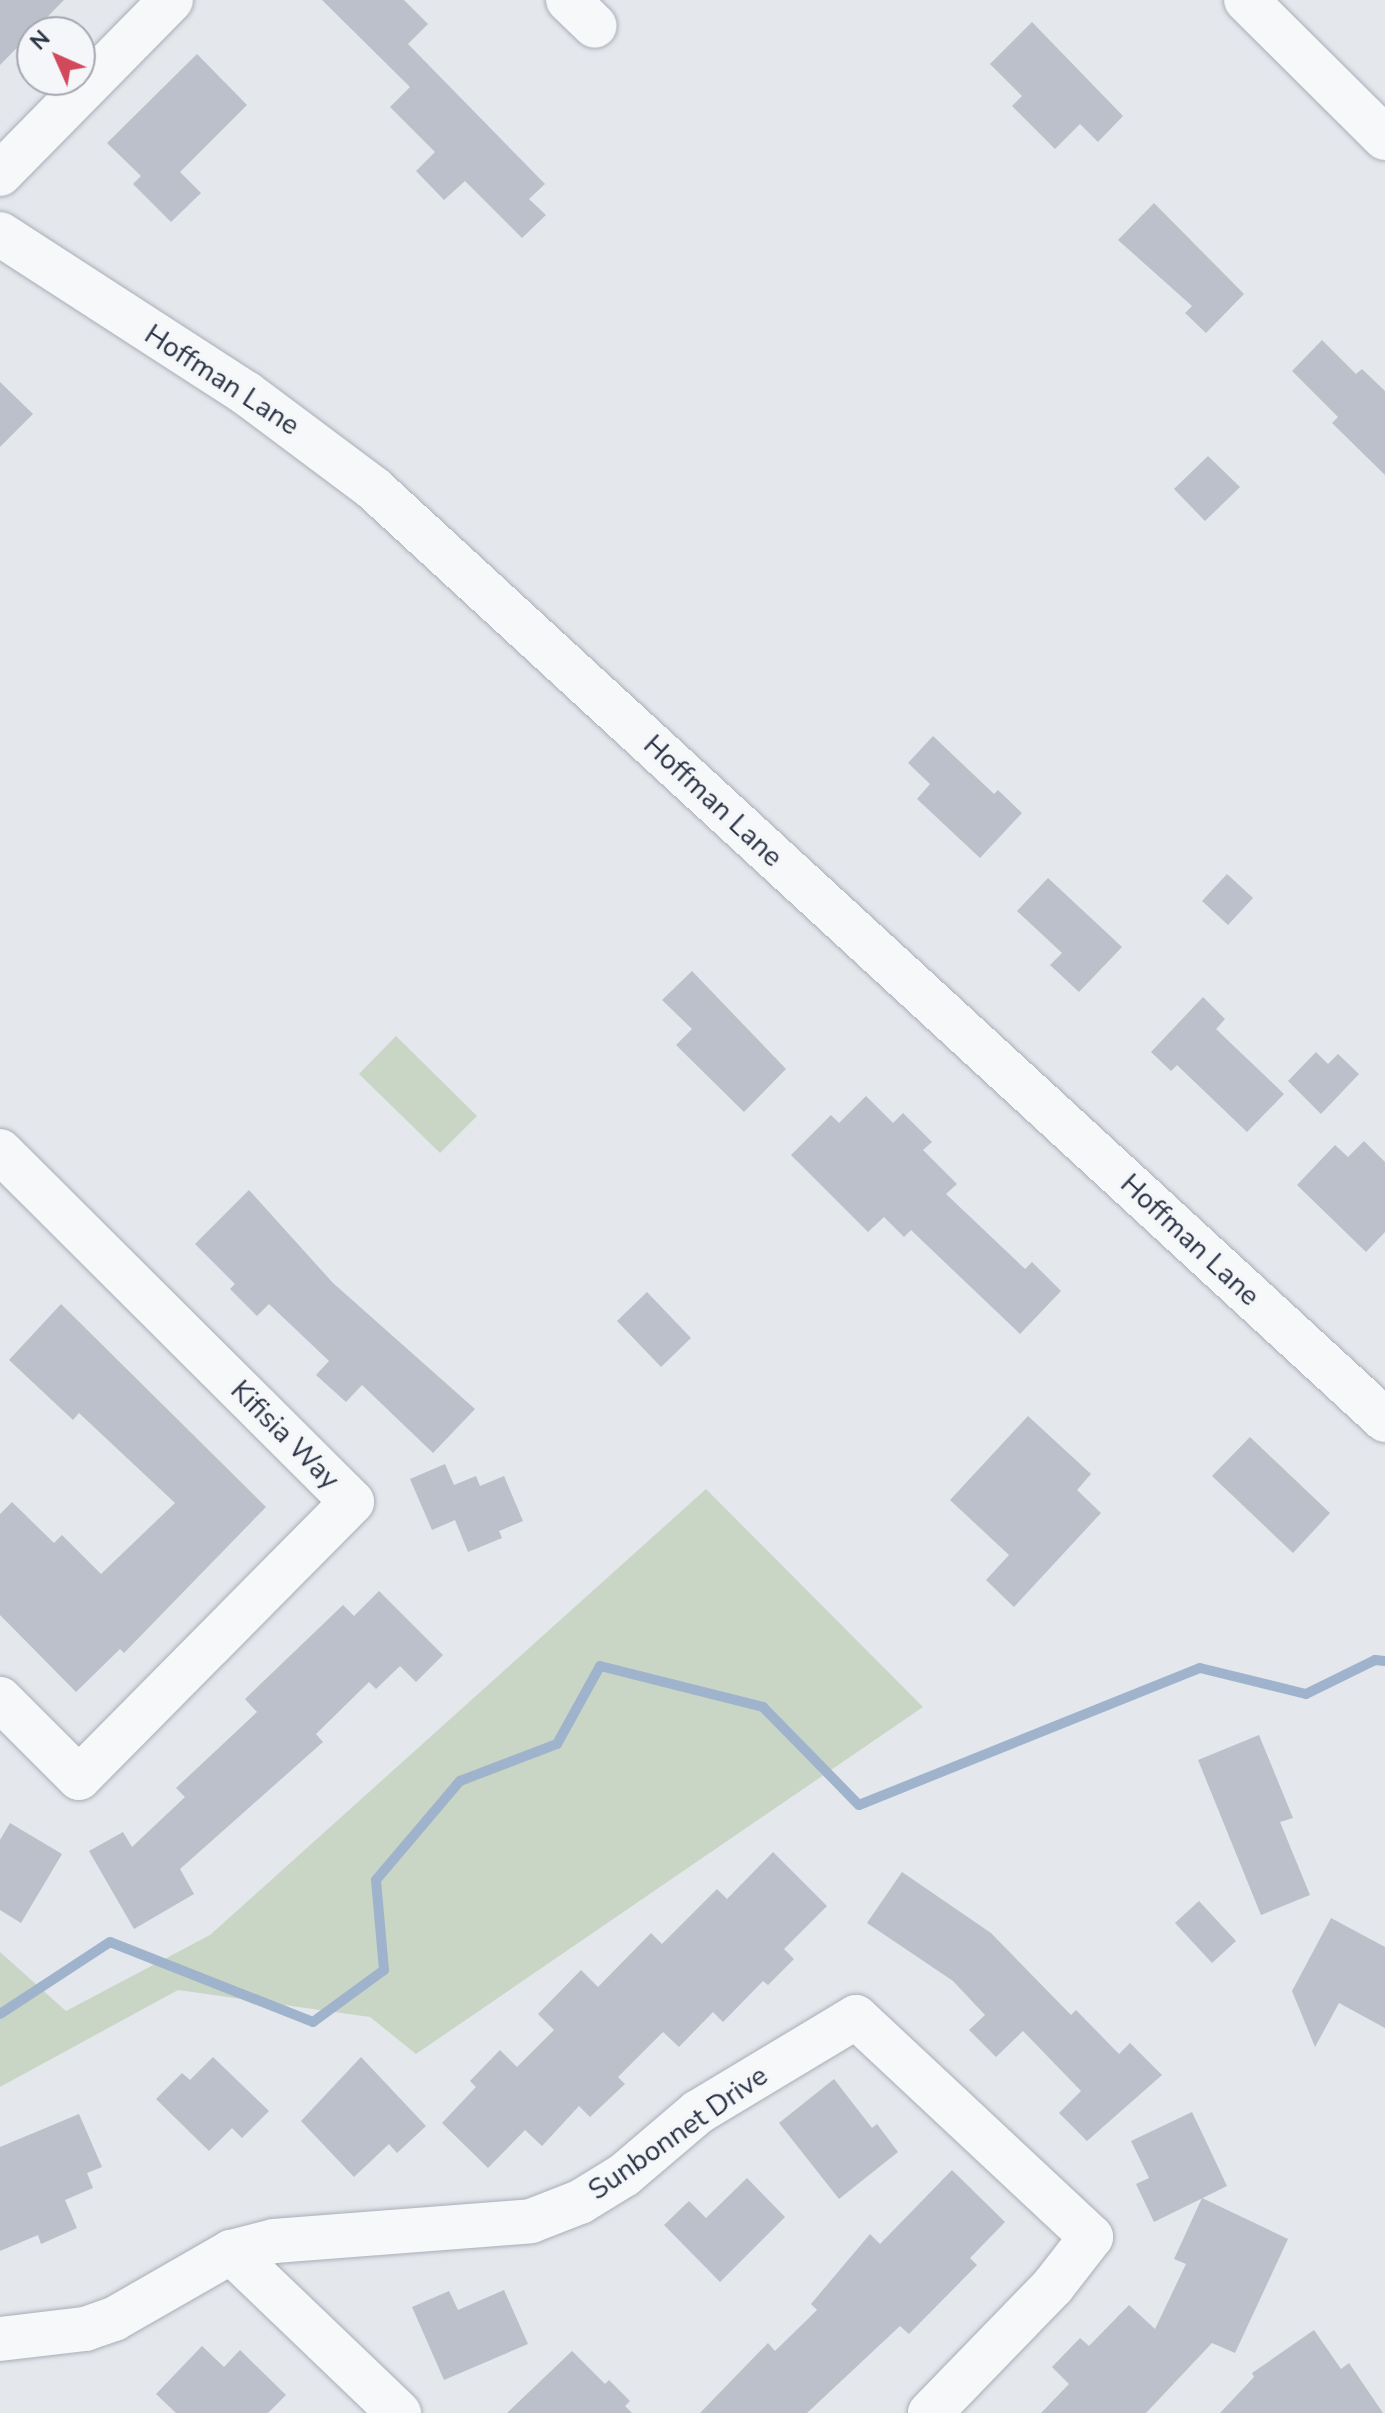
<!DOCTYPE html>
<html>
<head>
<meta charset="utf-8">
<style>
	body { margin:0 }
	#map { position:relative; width:1385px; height:2413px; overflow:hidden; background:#e4e7ec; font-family:"Nunito Sans",sans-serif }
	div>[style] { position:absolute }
	.green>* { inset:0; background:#c9d6c5 }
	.stream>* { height:10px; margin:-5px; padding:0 5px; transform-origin:5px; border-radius:5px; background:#9fb4cc }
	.building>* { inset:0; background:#bbc0ca }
	.roads { filter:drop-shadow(0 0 2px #a9aeb7) drop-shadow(0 0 2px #a9aeb7) }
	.minor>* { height:44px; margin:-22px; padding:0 22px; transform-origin:22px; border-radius:22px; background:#f7f8fa }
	span { translate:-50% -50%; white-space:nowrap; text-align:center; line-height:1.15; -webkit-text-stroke:6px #f4f6f9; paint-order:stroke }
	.street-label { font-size:28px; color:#2b3445 }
	.north { position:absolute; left:16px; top:16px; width:80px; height:80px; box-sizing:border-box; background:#f4f6f9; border:2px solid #a4a8b1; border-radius:50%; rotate:315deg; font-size:22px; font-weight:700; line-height:32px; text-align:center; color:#2b3445 }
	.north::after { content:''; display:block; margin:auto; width:28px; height:36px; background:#d1495b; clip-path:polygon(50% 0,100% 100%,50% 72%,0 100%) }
</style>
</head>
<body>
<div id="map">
	<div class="green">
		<div style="clip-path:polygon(396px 1036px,477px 1116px,440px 1153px,359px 1074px)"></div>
		<div style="clip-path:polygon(706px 1489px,923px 1707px,416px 2054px,370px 2017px,178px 1990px,0 2087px,0 1952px,66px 2011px,210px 1935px)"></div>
	</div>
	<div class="stream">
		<div style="left:0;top:2014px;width:131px;rotate:-33.2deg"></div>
		<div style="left:110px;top:1942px;width:218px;rotate:21.5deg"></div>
		<div style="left:313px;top:2022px;width:88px;rotate:-36.2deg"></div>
		<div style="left:384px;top:1970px;width:90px;rotate:-95.1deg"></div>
		<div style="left:376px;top:1880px;width:130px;rotate:-49.7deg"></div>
		<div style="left:460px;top:1781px;width:104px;rotate:-20.9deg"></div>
		<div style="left:557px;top:1744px;width:89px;rotate:-61.1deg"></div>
		<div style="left:600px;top:1666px;width:168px;rotate:14.1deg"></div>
		<div style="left:763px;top:1707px;width:137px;rotate:45.6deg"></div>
		<div style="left:859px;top:1805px;width:367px;rotate:-21.9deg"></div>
		<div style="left:1200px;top:1668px;width:109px;rotate:13.8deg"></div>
		<div style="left:1306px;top:1694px;width:77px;rotate:-26.2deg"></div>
		<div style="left:1375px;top:1660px;width:10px;rotate:6deg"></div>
	</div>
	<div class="building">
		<div style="clip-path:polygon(0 0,64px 0,0 65px)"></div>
		<div style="clip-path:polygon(322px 0,404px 0,428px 24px,408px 44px,545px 184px,529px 199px,546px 215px,522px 238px,465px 181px,444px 200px,416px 171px,435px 152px,390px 107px,410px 87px)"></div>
		<div style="clip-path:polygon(1032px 22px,1123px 116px,1098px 142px,1080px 124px,1055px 149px,1012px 106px,1022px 96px,990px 64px)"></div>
		<div style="clip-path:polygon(197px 54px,247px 105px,180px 172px,201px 193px,171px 222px,133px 184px,141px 176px,107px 143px)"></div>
		<div style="clip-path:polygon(1154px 203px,1244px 294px,1206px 333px,1185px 313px,1192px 306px,1118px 240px)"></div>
		<div style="clip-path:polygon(1322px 340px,1356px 374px,1362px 369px,1385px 391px,1385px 475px,1332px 423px,1338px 417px,1292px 371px)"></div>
		<div style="clip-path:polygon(0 382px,33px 414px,0 447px)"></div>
		<div style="clip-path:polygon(1208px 456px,1240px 487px,1205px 521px,1174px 489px)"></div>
		<div style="clip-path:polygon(933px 736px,994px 794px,998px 790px,1022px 813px,980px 858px,917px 799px,930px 784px,908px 763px)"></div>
		<div style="clip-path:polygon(1227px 874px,1253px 898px,1228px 925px,1202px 901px)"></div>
		<div style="clip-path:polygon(1048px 878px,1122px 947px,1079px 992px,1050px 965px,1062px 953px,1017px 911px)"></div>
		<div style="clip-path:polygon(692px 971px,786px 1069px,744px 1112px,676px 1045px,692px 1029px,662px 1000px)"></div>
		<div style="clip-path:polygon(1203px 997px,1225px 1019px,1216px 1029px,1284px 1094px,1247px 1132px,1177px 1065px,1171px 1071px,1151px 1052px)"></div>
		<div style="clip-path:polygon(1316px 1052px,1328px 1064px,1338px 1054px,1359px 1074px,1321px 1114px,1288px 1081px)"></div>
		<div style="clip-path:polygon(866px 1096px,893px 1123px,903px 1113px,932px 1142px,923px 1150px,957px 1184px,946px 1194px,1025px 1269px,1032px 1262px,1061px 1291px,1020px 1334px,911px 1230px,904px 1237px,884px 1217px,868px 1232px,791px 1155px,831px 1115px,839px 1123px)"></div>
		<div style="clip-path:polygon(1364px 1141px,1385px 1162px,1385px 1232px,1366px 1252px,1297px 1185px,1335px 1145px,1348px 1157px)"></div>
		<div style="clip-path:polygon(249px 1190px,333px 1283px,475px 1409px,433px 1453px,362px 1385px,346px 1402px,316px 1375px,329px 1361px,269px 1304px,257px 1316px,230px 1289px,235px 1284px,195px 1244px)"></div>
		<div style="clip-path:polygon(647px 1292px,691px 1338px,661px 1367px,617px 1321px)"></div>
		<div style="clip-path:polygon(61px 1304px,266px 1507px,124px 1653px,120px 1649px,76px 1692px,0 1615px,0 1514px,12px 1502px,54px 1543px,62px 1535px,101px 1574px,175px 1503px,79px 1413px,73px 1420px,9px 1360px)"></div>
		<div style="clip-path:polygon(1028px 1416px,1091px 1474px,1077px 1490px,1101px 1513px,1014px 1607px,986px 1580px,1009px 1555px,950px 1500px)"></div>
		<div style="clip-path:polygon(1250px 1437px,1330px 1513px,1293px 1553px,1212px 1476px)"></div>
		<div style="clip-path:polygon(445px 1464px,454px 1485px,476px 1476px,480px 1486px,504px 1476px,523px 1521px,499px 1531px,502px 1538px,468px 1552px,455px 1520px,432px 1530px,410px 1479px)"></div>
		<div style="clip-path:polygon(379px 1591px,443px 1655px,416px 1682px,400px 1666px,376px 1689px,369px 1682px,316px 1734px,323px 1742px,180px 1869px,194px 1894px,134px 1929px,89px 1851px,123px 1832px,132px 1847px,185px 1797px,176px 1788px,257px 1712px,245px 1699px,343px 1605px,354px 1616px)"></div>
		<div style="clip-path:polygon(1259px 1735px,1293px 1818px,1280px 1822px,1310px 1895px,1261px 1915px,1198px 1760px)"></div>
		<div style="clip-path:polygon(10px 1823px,62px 1854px,21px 1923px,0 1910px,0 1840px)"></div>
		<div style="clip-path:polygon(773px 1852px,827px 1906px,784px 1949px,794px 1959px,768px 1985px,763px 1981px,723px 2022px,713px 2012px,679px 2047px,663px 2032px,618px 2077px,625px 2084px,590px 2117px,579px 2106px,542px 2146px,525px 2130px,488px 2168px,442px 2123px,476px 2087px,470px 2081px,500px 2050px,517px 2067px,554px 2030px,538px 2014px,581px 1970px,598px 1987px,651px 1933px,662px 1944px,717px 1889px,727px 1899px)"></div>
		<div style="clip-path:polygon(902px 1872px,991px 1933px,1071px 2015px,1076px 2010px,1119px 2054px,1130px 2043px,1162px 2075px,1087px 2141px,1059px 2113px,1081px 2091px,1023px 2031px,996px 2057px,969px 2030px,985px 2015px,953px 1981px,867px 1923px)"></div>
		<div style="clip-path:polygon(1199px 1901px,1236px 1941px,1212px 1963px,1175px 1923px)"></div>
		<div style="clip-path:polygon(1331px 1918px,1385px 1947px,1385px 2028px,1339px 2003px,1315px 2047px,1292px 1991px)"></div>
		<div style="clip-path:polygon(213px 2057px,269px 2111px,242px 2138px,232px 2128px,209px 2151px,156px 2099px,182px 2073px,190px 2080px)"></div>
		<div style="clip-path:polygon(361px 2057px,426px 2126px,397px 2153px,389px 2144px,354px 2177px,301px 2121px)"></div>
		<div style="clip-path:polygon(834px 2079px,872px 2128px,877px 2124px,898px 2152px,839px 2199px,779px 2123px)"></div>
		<div style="clip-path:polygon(1192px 2112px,1227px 2186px,1154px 2222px,1136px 2184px,1149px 2178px,1131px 2141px)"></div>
		<div style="clip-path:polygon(79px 2114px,102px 2167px,87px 2173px,93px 2188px,65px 2200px,77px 2228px,41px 2244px,38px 2235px,0 2251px,0 2147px)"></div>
		<div style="clip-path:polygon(952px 2170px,1005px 2222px,970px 2258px,977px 2265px,909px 2334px,900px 2326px,807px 2413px,700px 2413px,768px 2343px,775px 2351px,817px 2310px,811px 2304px,870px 2234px,880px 2244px)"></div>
		<div style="clip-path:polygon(747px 2178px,785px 2217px,720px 2282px,664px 2225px,689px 2201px,706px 2218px)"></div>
		<div style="clip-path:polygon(1202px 2198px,1288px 2239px,1235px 2353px,1212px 2343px,1146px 2413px,1041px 2413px,1069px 2384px,1052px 2367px,1080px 2338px,1089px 2346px,1129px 2305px,1155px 2329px,1186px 2264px,1174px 2259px)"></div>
		<div style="clip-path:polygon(504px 2290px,528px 2344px,444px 2380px,412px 2307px,449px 2291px,458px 2310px)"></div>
		<div style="clip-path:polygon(1314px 2330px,1341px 2369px,1349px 2363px,1383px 2413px,1220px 2413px,1254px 2377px,1252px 2373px)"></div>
		<div style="clip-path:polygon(202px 2346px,224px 2367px,240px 2350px,286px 2395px,268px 2413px,176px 2413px,156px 2394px)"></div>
		<div style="clip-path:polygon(572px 2351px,605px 2384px,609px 2380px,630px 2401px,625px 2406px,632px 2413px,507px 2413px)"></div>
	</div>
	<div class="roads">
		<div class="minor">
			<div style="left:568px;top:0;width:37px;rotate:44deg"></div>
			<div style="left:1246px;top:0;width:196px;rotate:44.8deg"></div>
			<div style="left:0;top:174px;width:244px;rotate:-45.5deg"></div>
			<div style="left:0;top:234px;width:293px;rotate:32.9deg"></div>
			<div style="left:246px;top:393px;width:159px;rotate:36.8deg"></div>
			<div style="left:373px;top:488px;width:1376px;rotate:42.64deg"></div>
			<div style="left:0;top:1151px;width:497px;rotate:44.9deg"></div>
			<div style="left:352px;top:1502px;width:388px;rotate:134.7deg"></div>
			<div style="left:79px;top:1778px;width:112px;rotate:-135deg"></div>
			<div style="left:231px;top:2252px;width:233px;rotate:43.8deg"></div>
			<div style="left:0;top:2339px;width:86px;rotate:-6.7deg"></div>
			<div style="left:85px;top:2329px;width:31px;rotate:-19deg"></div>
			<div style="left:114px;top:2319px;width:135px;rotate:-29.8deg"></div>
			<div style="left:231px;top:2252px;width:44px;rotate:-14.3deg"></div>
			<div style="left:274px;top:2241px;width:258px;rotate:-4.4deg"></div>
			<div style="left:531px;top:2221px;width:53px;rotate:-21.2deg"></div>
			<div style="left:580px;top:2202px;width:52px;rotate:-31.5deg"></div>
			<div style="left:624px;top:2175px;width:97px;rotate:-40.4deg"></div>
			<div style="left:698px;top:2112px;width:184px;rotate:-31deg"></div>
			<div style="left:856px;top:2017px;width:322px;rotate:43.1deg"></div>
			<div style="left:1091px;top:2237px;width:62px;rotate:127.8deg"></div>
			<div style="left:1053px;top:2286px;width:177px;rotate:134.1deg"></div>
		</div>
	</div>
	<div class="street-label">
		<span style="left:222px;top:380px;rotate:33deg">Hoffman Lane</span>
		<span style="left:713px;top:801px;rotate:43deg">Hoffman Lane</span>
		<span style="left:1190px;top:1240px;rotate:43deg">Hoffman Lane</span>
		<span style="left:285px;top:1435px;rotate:45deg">Kifisia Way</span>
		<span style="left:678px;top:2133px;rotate:-35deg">Sunbonnet Drive</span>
	</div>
	<div class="north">N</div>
</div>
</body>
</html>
